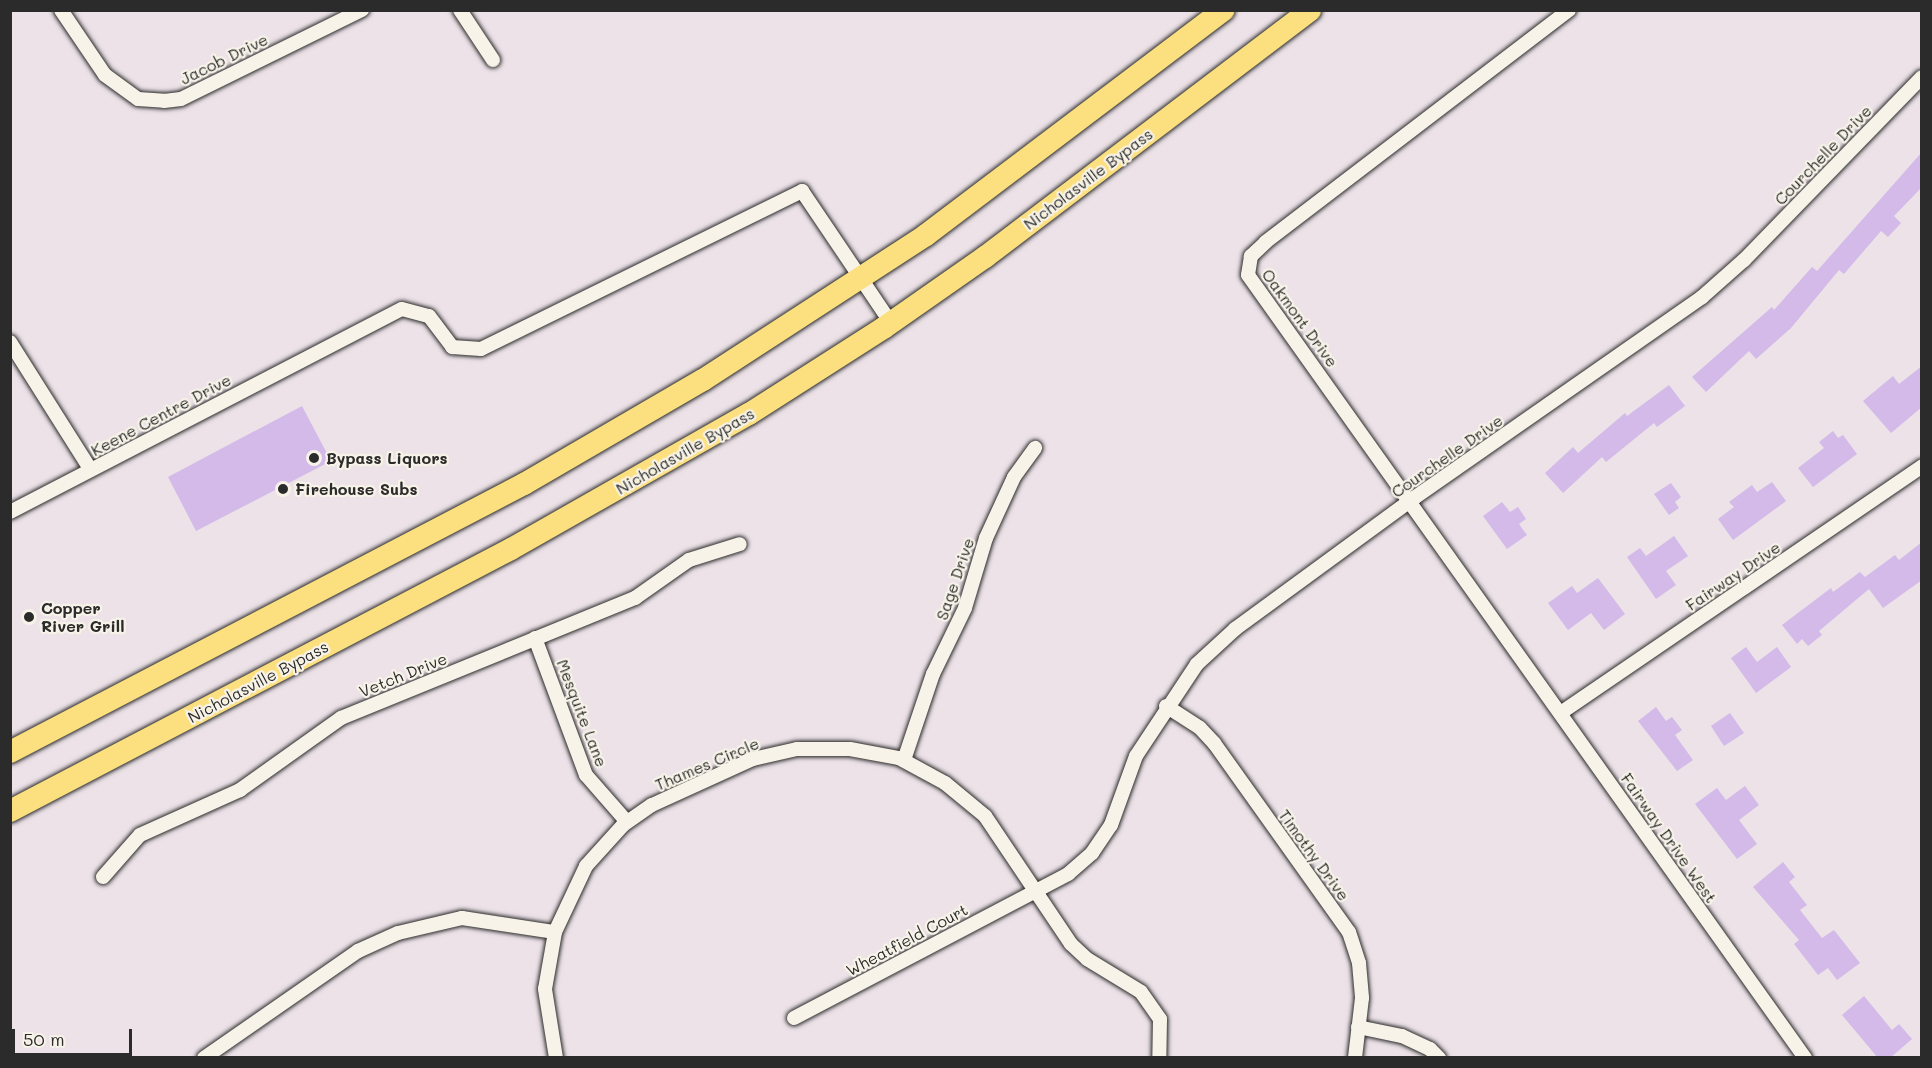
<!DOCTYPE html>
<html>
<head>
<meta charset="utf-8">
<style>
	body { margin:0 }
	#map { position:relative; width:1932px; height:1068px; overflow:hidden; background:#ece2e8; font-family:Mali,sans-serif }
	div>[style] { position:absolute }
	.building>* { inset:0; background:#d3bae9 }
	.roads { filter:drop-shadow(0 0 2px #2b2b2b) drop-shadow(0 0 2px #2b2b2b) }
	.minor>* { height:14px; margin:-7px; padding:0 7px; transform-origin:7px; border-radius:7px; background:#f7f3e8 }
	.trunk>* { height:22px; margin:-11px; padding:0 11px; transform-origin:11px; border-radius:11px; background:#fce080 }
	.dots>* { width:16px; height:16px; translate:-50% -50%; box-sizing:border-box; border:3px solid #f7f3e8; border-radius:50% }
	span { translate:-50% -50%; white-space:nowrap; text-align:center; line-height:1.15; -webkit-text-stroke:4.5px #f7f3e8; paint-order:stroke }
	.street-label { font-size:16px; color:#2b2b2b }
	.poi-label { font-size:16px; color:#2b2b2b; font-weight:700 }
	.left { translate:0 -50%; text-align:left }
	.frame { position:absolute; inset:0; border:12px solid #2b2b2b; pointer-events:none }
	.scale { position:absolute; left:12px; top:1029px; width:120px; height:27px; box-sizing:border-box; border:3px solid #2b2b2b; border-top:0; padding-left:8px; font-size:18px; line-height:21px; white-space:nowrap; color:#2b2b2b; -webkit-text-stroke:4px #f7f3e8; paint-order:stroke }
</style>
</head>
<body>
<div id="map">
	<div class="building">
		<div style="clip-path:polygon(1922px 152px,1922px 187px,1894px 216px,1901px 223px,1888px 237px,1881px 231px,1844px 274px,1839px 270px,1791px 328px,1756px 359px,1749px 351px,1706px 392px,1692px 377px,1772px 307px,1774px 310px,1812px 267px,1817px 271px)"></div>
		<div style="clip-path:polygon(1922px 366px,1922px 407px,1891px 433px,1863px 401px,1893px 376px,1899px 384px)"></div>
		<div style="clip-path:polygon(1669px 385px,1685px 406px,1657px 427px,1654px 423px,1606px 462px,1602px 457px,1563px 493px,1545px 473px,1573px 447px,1578px 453px,1625px 413px,1627px 416px)"></div>
		<div style="clip-path:polygon(302px 406px,331px 461px,196px 531px,168px 477px)"></div>
		<div style="clip-path:polygon(1833px 431px,1838px 438px,1843px 435px,1857px 454px,1813px 487px,1798px 468px,1824px 448px,1819px 442px)"></div>
		<div style="clip-path:polygon(1772px 482px,1786px 501px,1733px 540px,1718px 519px,1734px 507px,1729px 502px,1752px 485px,1757px 492px)"></div>
		<div style="clip-path:polygon(1671px 483px,1681px 497px,1675px 502px,1679px 508px,1669px 515px,1654px 494px)"></div>
		<div style="clip-path:polygon(1502px 502px,1510px 512px,1518px 507px,1526px 519px,1519px 524px,1527px 535px,1507px 549px,1483px 516px)"></div>
		<div style="clip-path:polygon(1674px 536px,1688px 556px,1666px 571px,1676px 585px,1656px 599px,1627px 557px,1640px 548px,1646px 556px)"></div>
		<div style="clip-path:polygon(1922px 542px,1922px 580px,1883px 608px,1869px 589px,1819px 631px,1822px 635px,1808px 646px,1802px 639px,1797px 644px,1782px 625px,1831px 588px,1833px 592px,1860px 572px,1865px 577px,1895px 555px,1899px 560px)"></div>
		<div style="clip-path:polygon(1598px 578px,1625px 614px,1604px 630px,1591px 613px,1568px 630px,1548px 603px,1572px 586px,1577px 593px)"></div>
		<div style="clip-path:polygon(1746px 647px,1757px 662px,1777px 647px,1791px 667px,1756px 693px,1731px 658px)"></div>
		<div style="clip-path:polygon(1656px 707px,1666px 721px,1672px 717px,1682px 730px,1675px 735px,1693px 760px,1677px 771px,1638px 721px)"></div>
		<div style="clip-path:polygon(1730px 713px,1744px 733px,1724px 746px,1711px 726px)"></div>
		<div style="clip-path:polygon(1745px 786px,1759px 805px,1739px 820px,1757px 844px,1737px 859px,1695px 804px,1717px 788px,1726px 800px)"></div>
		<div style="clip-path:polygon(1783px 862px,1795px 877px,1789px 882px,1807px 905px,1800px 910px,1822px 938px,1834px 930px,1860px 963px,1837px 980px,1828px 968px,1818px 975px,1794px 944px,1799px 940px,1753px 887px)"></div>
		<div style="clip-path:polygon(1864px 996px,1892px 1030px,1899px 1024px,1912px 1039px,1890px 1058px,1878px 1058px,1842px 1015px)"></div>
	</div>
	<div class="roads">
		<div class="minor">
			<div style="left:61px;top:10px;width:78px;rotate:55.9deg"></div>
			<div style="left:105px;top:75px;width:41px;rotate:36deg"></div>
			<div style="left:138px;top:99px;width:26px;rotate:4deg"></div>
			<div style="left:164px;top:101px;width:17px;rotate:-7deg"></div>
			<div style="left:181px;top:99px;width:202px;rotate:-26.2deg"></div>
			<div style="left:460px;top:10px;width:60px;rotate:56.6deg"></div>
			<div style="left:1569px;top:10px;width:382px;rotate:142.6deg"></div>
			<div style="left:1266px;top:242px;width:21px;rotate:137deg"></div>
			<div style="left:1251px;top:256px;width:19px;rotate:99deg"></div>
			<div style="left:1248px;top:275px;width:961px;rotate:54.57deg"></div>
			<div style="left:10px;top:342px;width:151px;rotate:57.7deg"></div>
			<div style="left:10px;top:512px;width:441px;rotate:-27.4deg"></div>
			<div style="left:402px;top:309px;width:28px;rotate:15deg"></div>
			<div style="left:429px;top:316px;width:39px;rotate:53deg"></div>
			<div style="left:452px;top:347px;width:29px;rotate:4deg"></div>
			<div style="left:481px;top:349px;width:358px;rotate:-26.2deg"></div>
			<div style="left:802px;top:191px;width:159px;rotate:56deg"></div>
			<div style="left:535px;top:638px;width:146px;rotate:69.6deg"></div>
			<div style="left:586px;top:775px;width:62px;rotate:48.9deg"></div>
			<div style="left:1166px;top:706px;width:40px;rotate:32.9deg"></div>
			<div style="left:1200px;top:728px;width:21px;rotate:47deg"></div>
			<div style="left:1214px;top:743px;width:232px;rotate:54.5deg"></div>
			<div style="left:1349px;top:932px;width:33px;rotate:72deg"></div>
			<div style="left:1359px;top:963px;width:35px;rotate:85deg"></div>
			<div style="left:1362px;top:998px;width:60px;rotate:96.7deg"></div>
			<div style="left:1562px;top:712px;width:436px;rotate:-34.3deg"></div>
			<div style="left:904px;top:760px;width:91px;rotate:-71.4deg"></div>
			<div style="left:933px;top:674px;width:73px;rotate:-64.1deg"></div>
			<div style="left:965px;top:608px;width:73px;rotate:-73.3deg"></div>
			<div style="left:986px;top:538px;width:67px;rotate:-65.3deg"></div>
			<div style="left:1014px;top:477px;width:36px;rotate:-54deg"></div>
			<div style="left:103px;top:877px;width:56px;rotate:-48.6deg"></div>
			<div style="left:140px;top:835px;width:110px;rotate:-24.2deg"></div>
			<div style="left:240px;top:790px;width:124px;rotate:-35.5deg"></div>
			<div style="left:341px;top:718px;width:318px;rotate:-22.2deg"></div>
			<div style="left:635px;top:598px;width:66px;rotate:-35.1deg"></div>
			<div style="left:689px;top:560px;width:53px;rotate:-17.4deg"></div>
			<div style="left:794px;top:1018px;width:310px;rotate:-27.7deg"></div>
			<div style="left:1068px;top:874px;width:32px;rotate:-41deg"></div>
			<div style="left:1092px;top:853px;width:34px;rotate:-56deg"></div>
			<div style="left:1111px;top:825px;width:73px;rotate:-70.1deg"></div>
			<div style="left:1136px;top:756px;width:110px;rotate:-56.5deg"></div>
			<div style="left:1197px;top:664px;width:52px;rotate:-42.6deg"></div>
			<div style="left:1235px;top:629px;width:222px;rotate:-36.2deg"></div>
			<div style="left:1414px;top:498px;width:351px;rotate:-34.9deg"></div>
			<div style="left:1702px;top:297px;width:56px;rotate:-41.4deg"></div>
			<div style="left:1744px;top:260px;width:255px;rotate:-45.8deg"></div>
			<div style="left:1358px;top:1027px;width:45px;rotate:11.6deg"></div>
			<div style="left:1402px;top:1036px;width:31px;rotate:25deg"></div>
			<div style="left:1430px;top:1049px;width:13px;rotate:45deg"></div>
			<div style="left:204px;top:1058px;width:188px;rotate:-34.8deg"></div>
			<div style="left:358px;top:951px;width:44px;rotate:-24.2deg"></div>
			<div style="left:398px;top:933px;width:66px;rotate:-13.2deg"></div>
			<div style="left:462px;top:918px;width:94px;rotate:8.6deg"></div>
			<div style="left:556px;top:1058px;width:70px;rotate:-99.1deg"></div>
			<div style="left:545px;top:989px;width:58px;rotate:-80deg"></div>
			<div style="left:555px;top:932px;width:73px;rotate:-64.8deg"></div>
			<div style="left:586px;top:866px;width:55px;rotate:-47.9deg"></div>
			<div style="left:623px;top:825px;width:35px;rotate:-35deg"></div>
			<div style="left:652px;top:805px;width:111px;rotate:-24.5deg"></div>
			<div style="left:753px;top:759px;width:45px;rotate:-12.8deg"></div>
			<div style="left:797px;top:749px;width:53px"></div>
			<div style="left:850px;top:749px;width:50px;rotate:10.4deg"></div>
			<div style="left:899px;top:758px;width:52px;rotate:28.5deg"></div>
			<div style="left:945px;top:783px;width:52px;rotate:39.5deg"></div>
			<div style="left:985px;top:816px;width:154px;rotate:56.1deg"></div>
			<div style="left:1071px;top:944px;width:22px;rotate:43deg"></div>
			<div style="left:1087px;top:959px;width:63px;rotate:31.4deg"></div>
			<div style="left:1141px;top:992px;width:33px;rotate:55deg"></div>
			<div style="left:1160px;top:1019px;width:39px;rotate:91deg"></div>
		</div>
		<div class="trunk">
			<div style="left:10px;top:752px;width:580px;rotate:-27.54deg"></div>
			<div style="left:524px;top:484px;width:207px;rotate:-30.2deg"></div>
			<div style="left:703px;top:380px;width:266px;rotate:-33deg"></div>
			<div style="left:926px;top:235px;width:373px;rotate:-37.1deg"></div>
			<div style="left:10px;top:811px;width:565px;rotate:-27.61deg"></div>
			<div style="left:511px;top:549px;width:274px;rotate:-29.6deg"></div>
			<div style="left:749px;top:414px;width:161px;rotate:-32.6deg"></div>
			<div style="left:885px;top:327px;width:122px;rotate:-35deg"></div>
			<div style="left:985px;top:257px;width:408px;rotate:-37.2deg"></div>
		</div>
	</div>
	<div class="dots">
		<div style="left:314px;top:458px;background:#2b2b2b"></div>
		<div style="left:283px;top:489px;background:#2b2b2b"></div>
		<div style="left:29px;top:617px;background:#2b2b2b"></div>
	</div>
	<div class="street-label">
		<span style="left:224px;top:59px;rotate:-26deg">Jacob Drive</span>
		<span style="left:1823px;top:155px;rotate:-46deg">Courchelle Drive</span>
		<span style="left:1088px;top:179px;rotate:-37deg">Nicholasville Bypass</span>
		<span style="left:1300px;top:318px;rotate:54deg">Oakmont Drive</span>
		<span style="left:161px;top:415px;rotate:-28deg">Keene Centre Drive</span>
		<span style="left:685px;top:451px;rotate:-30deg">Nicholasville Bypass</span>
		<span style="left:1447px;top:456px;rotate:-35deg">Courchelle Drive</span>
		<span style="left:1733px;top:576px;rotate:-34deg">Fairway Drive</span>
		<span style="left:955px;top:579px;rotate:-71deg">Sage Drive</span>
		<span style="left:403px;top:675px;rotate:-22deg">Vetch Drive</span>
		<span style="left:258px;top:682px;rotate:-28deg">Nicholasville Bypass</span>
		<span style="left:582px;top:713px;rotate:69deg">Mesquite Lane</span>
		<span style="left:707px;top:764px;rotate:-23deg">Thames Circle</span>
		<span style="left:1669px;top:838px;rotate:55deg">Fairway Drive West</span>
		<span style="left:1314px;top:855px;rotate:54deg">Timothy Drive</span>
		<span style="left:907px;top:940px;rotate:-28deg">Wheatfield Court</span>
	</div>
	<div class="poi-label">
		<span class="left" style="left:326px;top:458px">Bypass Liquors</span>
		<span class="left" style="left:295px;top:489px">Firehouse Subs</span>
		<span class="left" style="left:41px;top:617px">Copper<br>River Grill</span>
	</div>
	<div class="frame"></div>
	<div class="scale">50 m</div>
</div>
</body>
</html>
